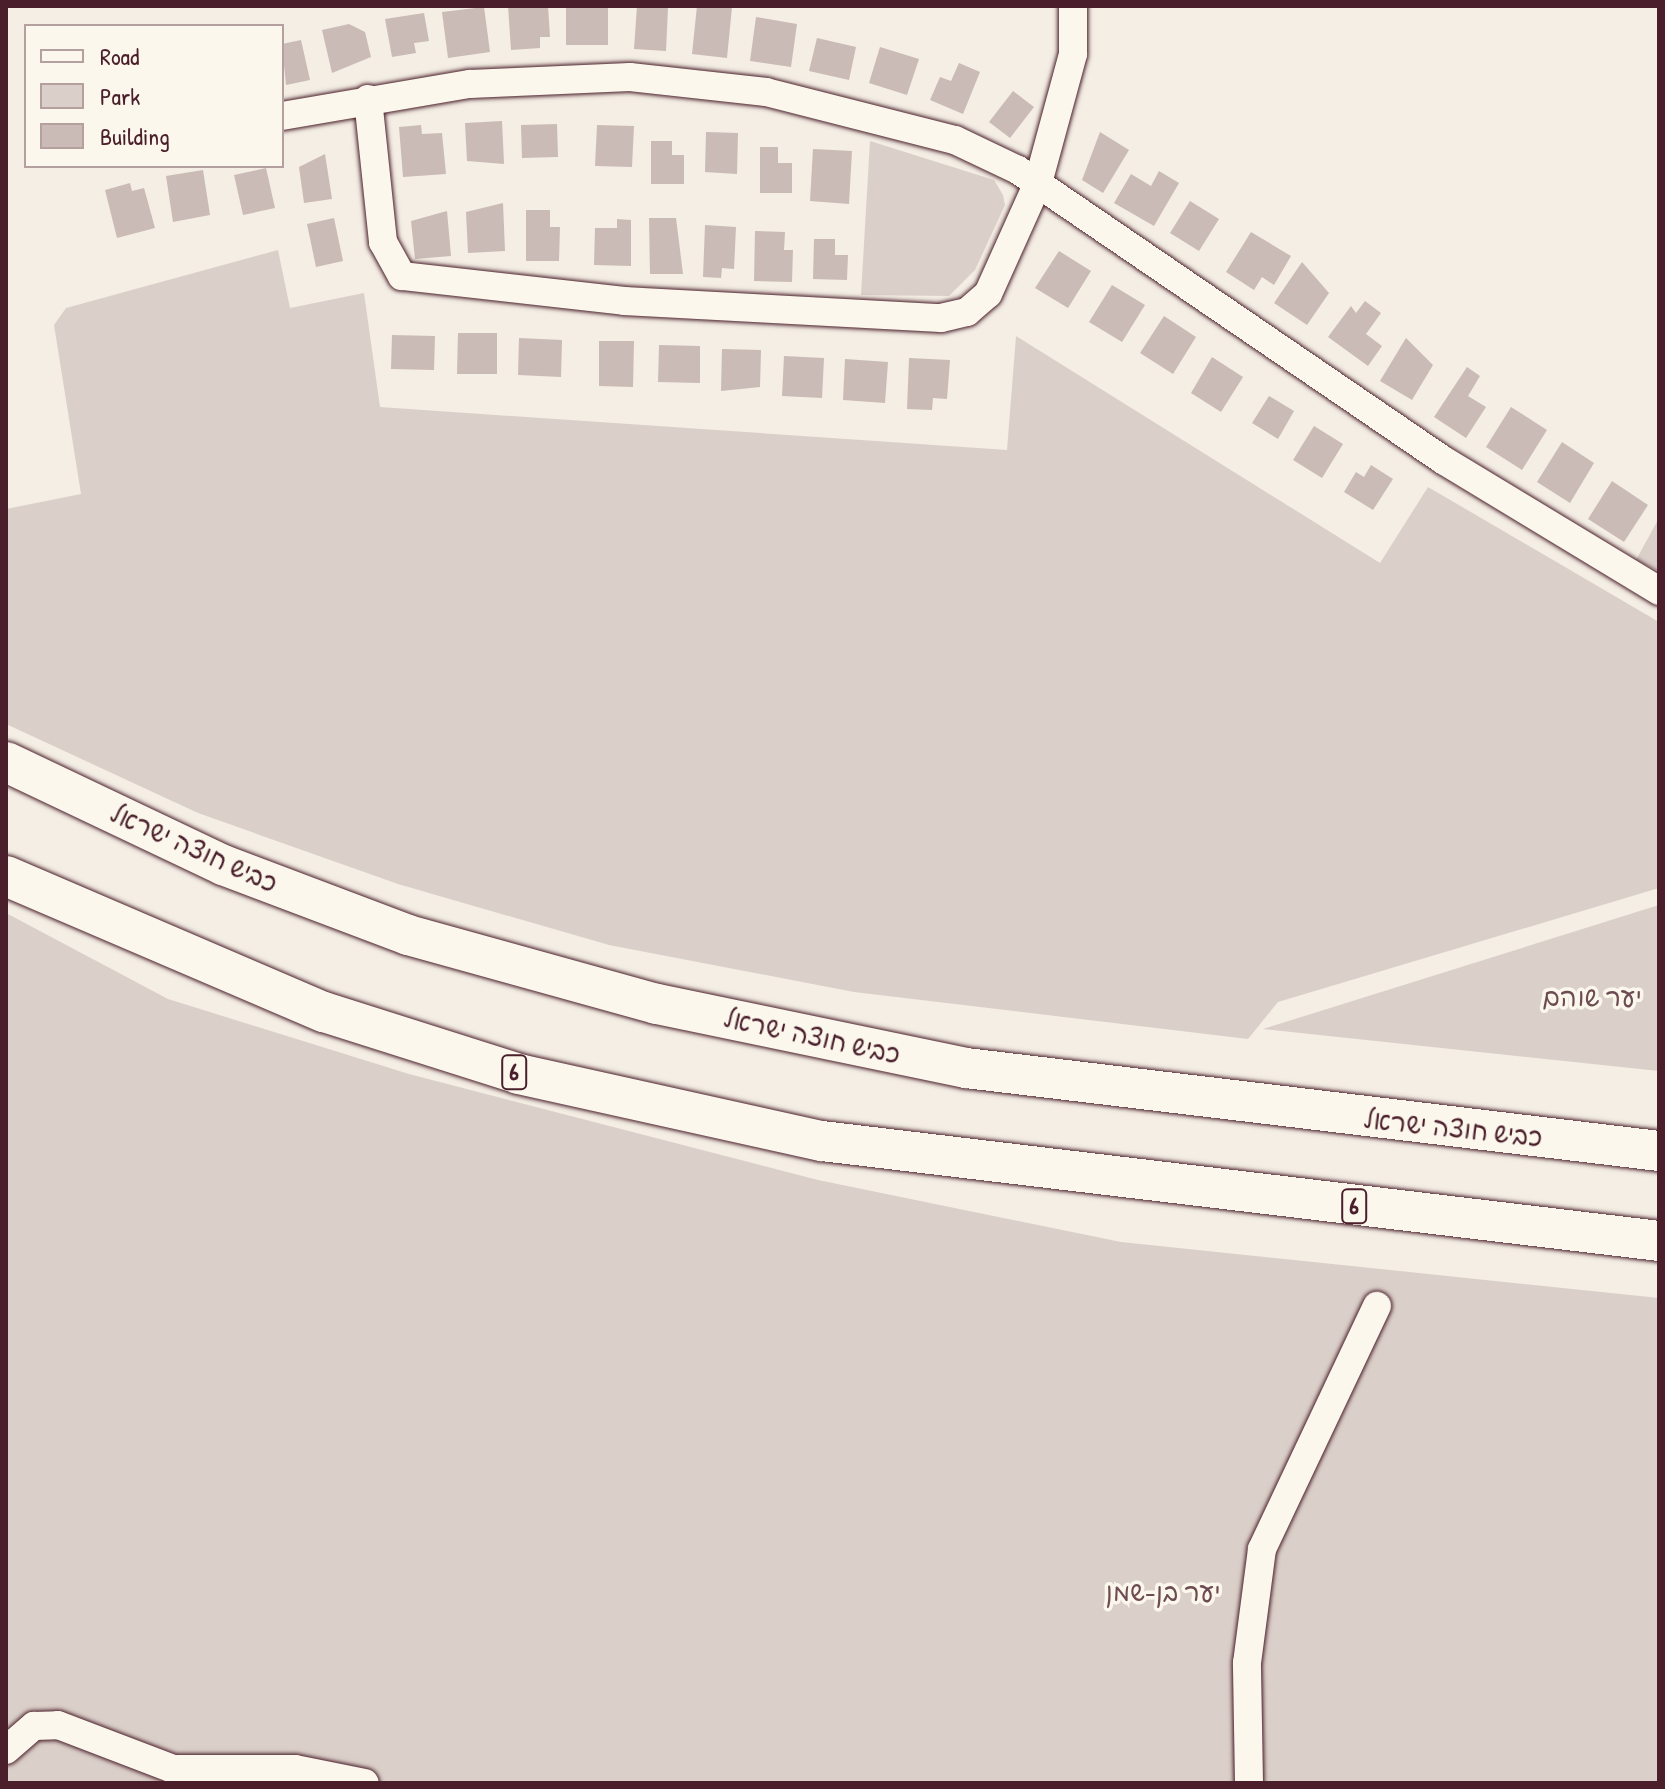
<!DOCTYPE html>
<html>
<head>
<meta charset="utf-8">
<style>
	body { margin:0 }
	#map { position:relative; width:1665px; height:1789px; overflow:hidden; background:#f4eee4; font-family:"Patrick Hand","Playpen Sans Hebrew",sans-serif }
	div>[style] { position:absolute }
	.green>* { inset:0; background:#dbd0c9 }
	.building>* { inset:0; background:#cabbb6 }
	.roads { filter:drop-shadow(0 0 2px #4a1f2b) drop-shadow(0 0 2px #4a1f2b) }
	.minor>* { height:28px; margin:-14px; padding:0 14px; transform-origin:14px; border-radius:14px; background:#fbf7ec }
	.highway>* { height:40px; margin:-20px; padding:0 20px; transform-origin:20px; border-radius:20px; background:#fbf7ec }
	span { translate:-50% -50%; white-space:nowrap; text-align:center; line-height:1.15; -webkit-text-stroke:7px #fbf7ec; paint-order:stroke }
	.shield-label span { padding:2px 6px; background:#fbf7ec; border:2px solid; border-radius:6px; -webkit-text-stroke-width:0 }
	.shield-label { font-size:24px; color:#4a1f2b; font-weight:700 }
	.street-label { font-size:26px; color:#4a1f2b }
	.park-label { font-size:26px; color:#6e4b52 }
	.frame { position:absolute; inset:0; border:8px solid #4a1f2b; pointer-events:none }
	.legend { position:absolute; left:24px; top:24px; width:260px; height:144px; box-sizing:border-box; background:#fbf7ec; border:2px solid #b4a19f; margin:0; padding:10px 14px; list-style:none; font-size:24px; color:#4a1f2b }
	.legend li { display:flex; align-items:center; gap:16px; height:40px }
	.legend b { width:40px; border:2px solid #b4a19f }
</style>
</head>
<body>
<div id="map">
	<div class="green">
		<div style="clip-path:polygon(870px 141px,994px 180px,1003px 195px,1005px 205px,975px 270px,949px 296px,861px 295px)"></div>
		<div style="clip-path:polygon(278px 250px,290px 308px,364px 293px,380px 407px,1007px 450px,1016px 336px,1380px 563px,1428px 487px,1659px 622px,1659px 888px,1278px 1002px,1248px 1039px,854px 992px,609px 945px,398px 884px,198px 813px,6px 724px,6px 509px,81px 494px,54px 325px,66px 308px)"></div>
		<div style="clip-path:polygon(1659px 518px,1659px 571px,1636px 560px)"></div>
		<div style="clip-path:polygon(1659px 905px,1659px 1071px,1263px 1029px)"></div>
		<div style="clip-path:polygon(6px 913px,168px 999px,409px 1074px,818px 1180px,1121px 1242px,1659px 1298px,1659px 1783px,6px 1783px)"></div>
	</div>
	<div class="building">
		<div style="clip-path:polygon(508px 6px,548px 6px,550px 37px,540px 37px,540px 48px,511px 50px)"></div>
		<div style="clip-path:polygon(566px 6px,608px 6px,608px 45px,566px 45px)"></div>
		<div style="clip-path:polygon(637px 6px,668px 7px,666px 51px,634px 49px)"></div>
		<div style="clip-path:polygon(697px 6px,732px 7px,727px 58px,692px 54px)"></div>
		<div style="clip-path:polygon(484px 7px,490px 52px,448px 58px,442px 12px)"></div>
		<div style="clip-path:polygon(424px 13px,429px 41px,414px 43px,416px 53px,392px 57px,385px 19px)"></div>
		<div style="clip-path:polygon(756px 17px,797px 24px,791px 67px,750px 61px)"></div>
		<div style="clip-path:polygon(349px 24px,365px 32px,371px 57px,332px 73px,322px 30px)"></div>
		<div style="clip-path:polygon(817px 38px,856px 47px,849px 80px,809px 71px)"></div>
		<div style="clip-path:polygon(301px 40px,310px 80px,286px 85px,282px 44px)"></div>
		<div style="clip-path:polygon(880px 47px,919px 59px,907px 95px,869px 83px)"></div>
		<div style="clip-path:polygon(959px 63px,980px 72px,963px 114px,930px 100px,940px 77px,951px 81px)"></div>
		<div style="clip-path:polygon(1013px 91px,1034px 107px,1010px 138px,989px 122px)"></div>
		<div style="clip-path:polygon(502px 121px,504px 164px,467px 161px,465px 123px)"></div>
		<div style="clip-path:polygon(557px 124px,558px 157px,522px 158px,521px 125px)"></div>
		<div style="clip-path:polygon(421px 125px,422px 134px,442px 133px,446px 174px,403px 177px,399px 127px)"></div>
		<div style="clip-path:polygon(597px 125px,634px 126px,632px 167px,595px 166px)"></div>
		<div style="clip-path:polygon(706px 132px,738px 133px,737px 174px,705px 172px)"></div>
		<div style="clip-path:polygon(1100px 132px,1129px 150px,1103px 193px,1082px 180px)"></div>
		<div style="clip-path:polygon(651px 141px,672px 141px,672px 155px,684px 155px,684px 184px,651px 184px)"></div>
		<div style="clip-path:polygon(760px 147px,778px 147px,778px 163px,792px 163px,792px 193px,760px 193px)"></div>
		<div style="clip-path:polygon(813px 149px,852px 151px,849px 204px,810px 201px)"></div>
		<div style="clip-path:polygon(325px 154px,332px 199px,304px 203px,299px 167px)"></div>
		<div style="clip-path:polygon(266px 168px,275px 208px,243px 215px,234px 175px)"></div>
		<div style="clip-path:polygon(203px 170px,210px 215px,173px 222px,166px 176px)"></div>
		<div style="clip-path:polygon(1159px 171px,1179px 183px,1154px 226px,1114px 203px,1131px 174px,1151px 186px)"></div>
		<div style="clip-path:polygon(130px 183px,132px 191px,144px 188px,155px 228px,117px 238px,105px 190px)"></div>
		<div style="clip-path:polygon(1190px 201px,1219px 219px,1199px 251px,1170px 233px)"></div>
		<div style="clip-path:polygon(503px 203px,505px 251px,468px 253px,466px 212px)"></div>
		<div style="clip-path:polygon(526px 210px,550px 210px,550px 227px,560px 227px,559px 261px,526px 261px)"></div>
		<div style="clip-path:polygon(447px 211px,451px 256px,415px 259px,411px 221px)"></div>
		<div style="clip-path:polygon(334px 218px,343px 261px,316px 267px,307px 224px)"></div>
		<div style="clip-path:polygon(649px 218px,676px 218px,683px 274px,650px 274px)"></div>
		<div style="clip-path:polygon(617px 219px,631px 220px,631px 266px,594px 265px,595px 228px,617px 228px)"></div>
		<div style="clip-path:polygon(705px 225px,736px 227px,734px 269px,722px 268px,721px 278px,703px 277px)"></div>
		<div style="clip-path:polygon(755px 231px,785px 232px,784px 250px,793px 250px,792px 282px,754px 281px)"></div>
		<div style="clip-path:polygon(1251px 232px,1291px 256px,1274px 285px,1262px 277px,1254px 290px,1226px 272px)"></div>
		<div style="clip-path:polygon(814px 239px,835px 239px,835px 255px,848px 255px,847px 280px,813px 279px)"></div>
		<div style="clip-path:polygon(1059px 251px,1091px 271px,1068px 308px,1035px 288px)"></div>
		<div style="clip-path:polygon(1302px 262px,1329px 293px,1307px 325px,1274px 303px)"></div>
		<div style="clip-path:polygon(1112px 285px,1145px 305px,1122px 342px,1089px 322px)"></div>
		<div style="clip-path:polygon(1365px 301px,1381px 313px,1366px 334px,1382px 346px,1368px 366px,1328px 337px,1351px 306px,1356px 313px)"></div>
		<div style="clip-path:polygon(1164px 316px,1196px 337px,1173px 374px,1140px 353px)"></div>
		<div style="clip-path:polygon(458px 333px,497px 333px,497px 374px,457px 374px)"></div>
		<div style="clip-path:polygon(392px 335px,435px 336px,434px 370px,391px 369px)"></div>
		<div style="clip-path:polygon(519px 338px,562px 340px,561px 377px,518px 375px)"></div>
		<div style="clip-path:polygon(1406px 338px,1433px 365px,1412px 400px,1380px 381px)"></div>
		<div style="clip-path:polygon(599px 341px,634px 341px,633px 387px,599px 386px)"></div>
		<div style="clip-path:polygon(659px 345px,700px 346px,700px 383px,658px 382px)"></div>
		<div style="clip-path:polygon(722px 349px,761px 350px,760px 387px,721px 391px)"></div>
		<div style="clip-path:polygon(784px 356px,824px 358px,822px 398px,782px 396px)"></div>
		<div style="clip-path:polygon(1212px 357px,1243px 377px,1221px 412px,1191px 393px)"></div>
		<div style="clip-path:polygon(909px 358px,950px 360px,947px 399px,933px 398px,932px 410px,907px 409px)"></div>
		<div style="clip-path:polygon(845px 359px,888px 362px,885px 403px,843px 400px)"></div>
		<div style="clip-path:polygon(1467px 367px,1480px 376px,1468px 396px,1486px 407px,1466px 438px,1434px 417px)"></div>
		<div style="clip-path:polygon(1269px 396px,1294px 411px,1278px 439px,1252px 423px)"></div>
		<div style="clip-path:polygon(1511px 407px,1547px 430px,1522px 470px,1486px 447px)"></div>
		<div style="clip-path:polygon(1314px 426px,1343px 444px,1322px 478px,1293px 460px)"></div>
		<div style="clip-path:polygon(1562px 442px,1594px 463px,1570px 503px,1537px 482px)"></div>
		<div style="clip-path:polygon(1371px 465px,1393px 479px,1373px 510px,1344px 492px,1356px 472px,1364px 477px)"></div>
		<div style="clip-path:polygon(1612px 481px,1648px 505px,1624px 542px,1588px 519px)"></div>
	</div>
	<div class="roads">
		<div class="minor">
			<div style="left:368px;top:99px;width:144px;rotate:84deg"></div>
			<div style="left:383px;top:242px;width:39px;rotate:61deg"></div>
			<div style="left:402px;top:276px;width:223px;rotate:6.4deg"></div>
			<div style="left:624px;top:301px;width:317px;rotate:3.1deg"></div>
			<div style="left:941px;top:318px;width:27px;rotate:-13deg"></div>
			<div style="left:967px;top:312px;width:28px;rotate:-41deg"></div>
			<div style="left:988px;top:294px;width:122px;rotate:-65.8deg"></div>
			<div style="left:1038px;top:183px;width:134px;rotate:-74.8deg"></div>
			<div style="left:1073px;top:54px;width:48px;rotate:-90deg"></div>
			<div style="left:282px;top:116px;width:191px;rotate:-9.7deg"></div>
			<div style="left:470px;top:84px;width:160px;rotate:-2.5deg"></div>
			<div style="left:630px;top:77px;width:137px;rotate:6.3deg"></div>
			<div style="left:766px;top:92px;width:195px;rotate:14.3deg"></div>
			<div style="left:955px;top:140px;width:70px;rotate:25.5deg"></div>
			<div style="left:1018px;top:170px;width:515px;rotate:34.31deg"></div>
			<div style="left:1443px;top:460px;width:253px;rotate:31.2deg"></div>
			<div style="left:6px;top:1750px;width:37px;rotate:-41deg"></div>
			<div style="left:34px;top:1726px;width:24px;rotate:-2deg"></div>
			<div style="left:58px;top:1725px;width:123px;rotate:20.9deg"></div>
			<div style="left:173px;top:1769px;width:122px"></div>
			<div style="left:295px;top:1769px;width:71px;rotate:11.3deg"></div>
			<div style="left:1249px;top:1783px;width:120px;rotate:-91deg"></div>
			<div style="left:1247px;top:1663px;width:115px;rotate:-82.5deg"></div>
			<div style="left:1262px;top:1549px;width:269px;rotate:-64.7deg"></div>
		</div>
		<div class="highway">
			<div style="left:6px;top:762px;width:240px;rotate:25.4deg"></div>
			<div style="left:223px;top:865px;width:198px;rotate:20.7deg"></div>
			<div style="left:408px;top:935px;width:258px;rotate:15.5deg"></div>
			<div style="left:657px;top:1004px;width:316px;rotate:11.7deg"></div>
			<div style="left:966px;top:1068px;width:698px;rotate:6.83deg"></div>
			<div style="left:6px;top:876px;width:346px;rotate:23.2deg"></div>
			<div style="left:324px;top:1012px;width:205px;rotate:17.6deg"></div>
			<div style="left:519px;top:1074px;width:310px;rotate:12.5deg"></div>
			<div style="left:822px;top:1141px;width:843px;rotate:6.81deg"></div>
		</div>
	</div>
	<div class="shield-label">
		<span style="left:514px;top:1072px">6</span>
		<span style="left:1354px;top:1206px">6</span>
	</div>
	<div class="street-label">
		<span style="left:194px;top:848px;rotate:24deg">כביש חוצה ישראל</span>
		<span style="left:812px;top:1036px;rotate:12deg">כביש חוצה ישראל</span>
		<span style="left:1453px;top:1128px;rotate:6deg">כביש חוצה ישראל</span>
	</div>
	<div class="park-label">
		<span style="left:1592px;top:997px">יער שוהם</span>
		<span style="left:1163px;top:1592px">יער בן-שמן</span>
	</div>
	<div class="frame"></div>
	<ul class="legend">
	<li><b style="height:10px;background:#fbf7ec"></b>Road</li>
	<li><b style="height:22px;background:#dbd0c9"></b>Park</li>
	<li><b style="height:22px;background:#cabbb6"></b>Building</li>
	</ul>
</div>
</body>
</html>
